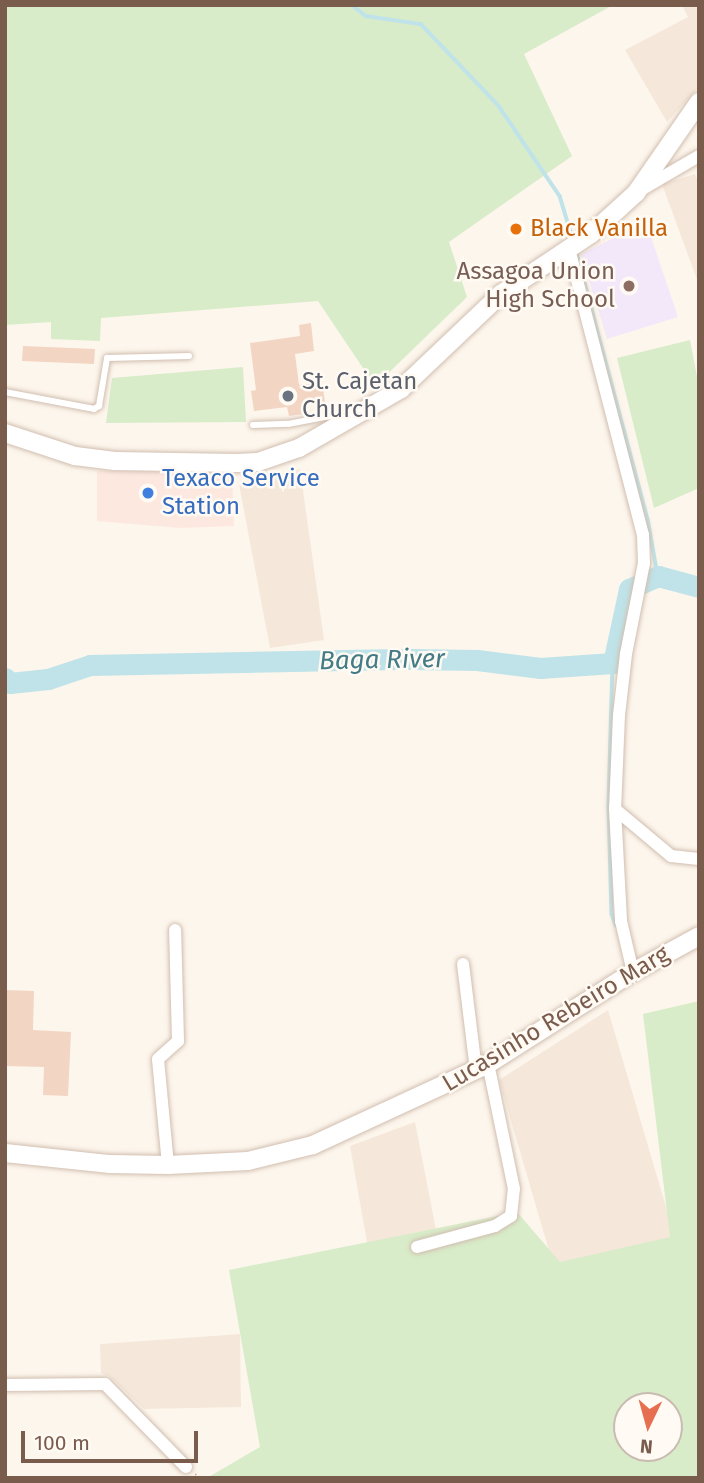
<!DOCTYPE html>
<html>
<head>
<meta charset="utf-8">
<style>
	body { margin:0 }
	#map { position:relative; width:704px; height:1483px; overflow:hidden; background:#fdf6ec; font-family:"Fira Sans",sans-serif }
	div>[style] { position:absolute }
	.residential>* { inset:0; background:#f5e8da }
	.commercial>* { inset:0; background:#fde8e0 }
	.education>* { inset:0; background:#f3e8fa }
	.green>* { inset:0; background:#d8ecc9 }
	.stream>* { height:3.5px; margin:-1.75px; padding:0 1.75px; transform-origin:1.75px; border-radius:1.75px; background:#bfe3e8 }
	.river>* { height:21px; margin:-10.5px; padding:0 10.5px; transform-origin:10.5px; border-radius:10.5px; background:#bfe3e8 }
	.building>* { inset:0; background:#f3d5c3 }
	.path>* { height:2px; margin-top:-1px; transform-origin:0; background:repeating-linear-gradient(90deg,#d9b8a5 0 2px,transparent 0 7px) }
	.roads { filter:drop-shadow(0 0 2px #d1beb0) drop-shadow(0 0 2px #d1beb0) }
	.lane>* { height:6px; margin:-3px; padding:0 3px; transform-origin:3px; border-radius:3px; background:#fff }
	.street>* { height:12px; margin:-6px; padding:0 6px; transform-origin:6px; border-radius:6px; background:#fff }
	.secondary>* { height:18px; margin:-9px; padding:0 9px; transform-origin:9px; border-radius:9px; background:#fff }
	.dots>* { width:19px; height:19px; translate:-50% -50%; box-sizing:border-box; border:4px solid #fffaf3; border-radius:50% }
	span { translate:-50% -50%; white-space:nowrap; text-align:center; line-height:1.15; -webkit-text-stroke:5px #fffaf3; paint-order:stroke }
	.food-label { font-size:24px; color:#c56008 }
	.left { translate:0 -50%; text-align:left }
	.education-label { font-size:24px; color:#785e54 }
	.right { translate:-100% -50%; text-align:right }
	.worship-label { font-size:24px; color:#5b616d }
	.shop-label { font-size:24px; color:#366cbe }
	.street-label { font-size:24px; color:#7a5c4d }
	.water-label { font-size:26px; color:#437c86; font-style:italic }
	.frame { position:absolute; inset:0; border:7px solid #7a5c4d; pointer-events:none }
	.north { position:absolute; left:613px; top:1392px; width:70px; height:70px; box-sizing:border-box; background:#fffaf3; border:2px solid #cabbb1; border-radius:50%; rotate:185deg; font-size:19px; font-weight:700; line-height:28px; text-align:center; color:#7a5c4d }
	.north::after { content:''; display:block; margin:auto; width:24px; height:32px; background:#e76f51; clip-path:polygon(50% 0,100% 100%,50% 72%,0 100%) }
	.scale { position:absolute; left:21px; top:1431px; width:177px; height:32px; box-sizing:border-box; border:4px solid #7a5c4d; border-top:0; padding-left:9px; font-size:21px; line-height:24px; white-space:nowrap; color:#7a5c4d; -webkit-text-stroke:5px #fffaf3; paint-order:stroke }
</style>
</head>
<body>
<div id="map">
	<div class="residential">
		<div style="clip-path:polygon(682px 5px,699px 5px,699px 87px,667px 122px,625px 50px,688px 17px)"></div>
		<div style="clip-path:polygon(695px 174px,699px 183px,699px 285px,662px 184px)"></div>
		<div style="clip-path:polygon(300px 469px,324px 640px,270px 648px,239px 484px)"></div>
		<div style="clip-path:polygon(608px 1010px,676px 1241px,555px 1271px,499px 1080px)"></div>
		<div style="clip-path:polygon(415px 1122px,436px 1230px,368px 1248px,350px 1146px)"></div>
		<div style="clip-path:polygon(240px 1334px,241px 1407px,144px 1409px,110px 1377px,101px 1373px,100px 1344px)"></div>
	</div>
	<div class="commercial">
		<div style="clip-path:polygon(97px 471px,232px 472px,234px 526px,180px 528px,97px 521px)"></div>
	</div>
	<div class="education">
		<div style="clip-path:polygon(646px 222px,678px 317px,607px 339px,581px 254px)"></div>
	</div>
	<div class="green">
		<div style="clip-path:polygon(5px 5px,613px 5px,524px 54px,572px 156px,449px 242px,467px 297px,375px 386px,318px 301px,101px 318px,100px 341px,51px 339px,51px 322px,5px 325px)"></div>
		<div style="clip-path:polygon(690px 340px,699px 387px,699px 488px,654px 508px,617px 358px)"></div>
		<div style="clip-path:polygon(243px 367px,246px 422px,106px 423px,112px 378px)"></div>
		<div style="clip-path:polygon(evenodd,699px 1001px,699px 1478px,207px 1478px,260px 1447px,229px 1270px,517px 1212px,560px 1262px,670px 1237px,643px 1014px,699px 1001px,627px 1406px,669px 1406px,669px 1448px,627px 1448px,627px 1406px)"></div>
	</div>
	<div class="stream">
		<div style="left:352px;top:5px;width:18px;rotate:38deg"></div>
		<div style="left:366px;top:16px;width:56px;rotate:8.3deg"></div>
		<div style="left:421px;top:24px;width:113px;rotate:46.4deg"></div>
		<div style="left:499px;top:106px;width:109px;rotate:55.9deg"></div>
		<div style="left:560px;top:196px;width:45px;rotate:73.2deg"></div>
		<div style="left:576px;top:249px;width:279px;rotate:75.1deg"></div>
		<div style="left:648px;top:519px;width:58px;rotate:80deg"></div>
		<div style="left:613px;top:663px;width:143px;rotate:91.6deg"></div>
		<div style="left:609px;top:806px;width:108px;rotate:88.4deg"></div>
		<div style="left:612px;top:914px;width:12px;rotate:70deg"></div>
	</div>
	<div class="river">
		<div style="left:5px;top:678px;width:7px;rotate:45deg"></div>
		<div style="left:10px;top:683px;width:38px;rotate:-6deg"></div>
		<div style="left:48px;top:679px;width:44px;rotate:-18.4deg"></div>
		<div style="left:90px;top:665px;width:321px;rotate:-1.1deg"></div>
		<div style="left:411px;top:659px;width:66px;rotate:0.9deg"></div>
		<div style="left:477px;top:660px;width:64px;rotate:7.2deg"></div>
		<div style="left:540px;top:668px;width:73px;rotate:-3.9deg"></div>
		<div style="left:613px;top:663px;width:76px;rotate:-77.8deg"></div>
		<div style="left:629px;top:589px;width:32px;rotate:-24deg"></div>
		<div style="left:658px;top:576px;width:42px;rotate:15deg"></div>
	</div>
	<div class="building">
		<div style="clip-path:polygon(311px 323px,314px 351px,295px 354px,299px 385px,322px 382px,325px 402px,302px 405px,303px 414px,289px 416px,287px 407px,254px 411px,251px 391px,256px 390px,250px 343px,300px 336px,299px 325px)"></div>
		<div style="clip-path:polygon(23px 346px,95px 349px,94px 364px,22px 361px)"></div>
		<div style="clip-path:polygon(5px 990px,34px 991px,33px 1030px,71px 1032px,68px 1096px,43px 1095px,44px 1067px,5px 1066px)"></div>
	</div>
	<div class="path">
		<div style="left:195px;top:1474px;width:6px;rotate:39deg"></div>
	</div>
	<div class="roads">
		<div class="lane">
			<div style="left:5px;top:392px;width:91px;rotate:10.8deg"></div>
			<div style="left:94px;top:409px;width:6px;rotate:-31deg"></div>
			<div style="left:99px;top:406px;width:49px;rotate:-80.5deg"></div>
			<div style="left:107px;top:358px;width:82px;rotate:-1.4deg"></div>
			<div style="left:253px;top:425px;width:35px;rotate:-2deg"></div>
			<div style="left:288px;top:424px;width:64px;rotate:-10.8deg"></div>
		</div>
		<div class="street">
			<div style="left:639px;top:191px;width:69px;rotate:-30.3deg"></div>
			<div style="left:569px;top:249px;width:295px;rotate:75.5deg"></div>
			<div style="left:643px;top:535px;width:28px;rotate:88deg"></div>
			<div style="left:644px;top:563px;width:93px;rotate:101.2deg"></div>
			<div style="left:626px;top:654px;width:61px;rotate:96.5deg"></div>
			<div style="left:619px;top:715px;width:94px;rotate:92.4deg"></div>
			<div style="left:615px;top:809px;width:112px;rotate:86.9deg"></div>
			<div style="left:621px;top:921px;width:52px;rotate:76.8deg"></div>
			<div style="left:615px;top:809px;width:73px;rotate:40deg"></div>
			<div style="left:671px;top:856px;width:28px;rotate:6deg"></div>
			<div style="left:463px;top:964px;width:107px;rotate:83deg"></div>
			<div style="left:168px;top:1165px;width:106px;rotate:-95.4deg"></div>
			<div style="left:158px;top:1059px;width:27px;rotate:-42deg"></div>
			<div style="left:178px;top:1041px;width:111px;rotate:-91.5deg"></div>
			<div style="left:417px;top:1247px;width:81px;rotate:-15.1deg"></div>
			<div style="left:495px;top:1226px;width:19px;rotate:-32deg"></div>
			<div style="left:511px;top:1216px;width:27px;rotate:-84deg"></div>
			<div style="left:514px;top:1189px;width:128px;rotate:-101.7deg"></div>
			<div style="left:5px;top:1385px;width:100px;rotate:-0.6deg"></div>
			<div style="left:105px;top:1384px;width:116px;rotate:45.7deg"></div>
		</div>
		<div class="secondary">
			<div style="left:5px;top:433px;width:74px;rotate:18.2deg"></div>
			<div style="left:75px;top:456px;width:40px;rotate:7.1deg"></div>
			<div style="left:115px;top:461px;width:122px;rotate:0.9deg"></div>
			<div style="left:237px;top:463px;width:21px;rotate:-3deg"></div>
			<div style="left:258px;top:462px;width:43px;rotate:-18.9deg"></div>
			<div style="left:299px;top:448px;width:118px;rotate:-30deg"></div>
			<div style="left:401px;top:389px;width:138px;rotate:-43.5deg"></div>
			<div style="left:501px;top:294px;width:108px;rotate:-33.7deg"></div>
			<div style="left:591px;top:234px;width:61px;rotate:-42.3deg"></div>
			<div style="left:636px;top:193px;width:111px;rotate:-55.3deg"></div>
			<div style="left:5px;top:1153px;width:106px;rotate:6deg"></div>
			<div style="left:110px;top:1164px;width:58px;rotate:1deg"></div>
			<div style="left:168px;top:1165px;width:80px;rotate:-2.9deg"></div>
			<div style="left:248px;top:1161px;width:67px;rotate:-13.8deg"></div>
			<div style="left:313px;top:1145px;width:193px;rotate:-24.8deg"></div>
			<div style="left:488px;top:1064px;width:172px;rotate:-32.4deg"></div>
			<div style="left:633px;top:972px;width:75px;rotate:-28.6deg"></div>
		</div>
	</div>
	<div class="dots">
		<div style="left:516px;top:229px;background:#e8710a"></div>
		<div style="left:629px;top:286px;background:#8d6e63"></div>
		<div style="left:288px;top:396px;background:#6b7280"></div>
		<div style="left:148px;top:493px;background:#3f7fe0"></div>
	</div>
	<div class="food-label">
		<span class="left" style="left:530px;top:229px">Black Vanilla</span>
	</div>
	<div class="education-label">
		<span class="right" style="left:615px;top:286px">Assagoa Union<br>High School</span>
	</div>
	<div class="worship-label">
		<span class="left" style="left:302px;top:396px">St. Cajetan<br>Church</span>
	</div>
	<div class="shop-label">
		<span class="left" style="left:162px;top:493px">Texaco Service<br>Station</span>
	</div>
	<div class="street-label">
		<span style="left:556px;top:1019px;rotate:-31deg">Lucasinho Rebeiro Marg</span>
	</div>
	<div class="water-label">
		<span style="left:382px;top:660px;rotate:-1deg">Baga River</span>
	</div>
	<div class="frame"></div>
	<div class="north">N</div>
	<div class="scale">100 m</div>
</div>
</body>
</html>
